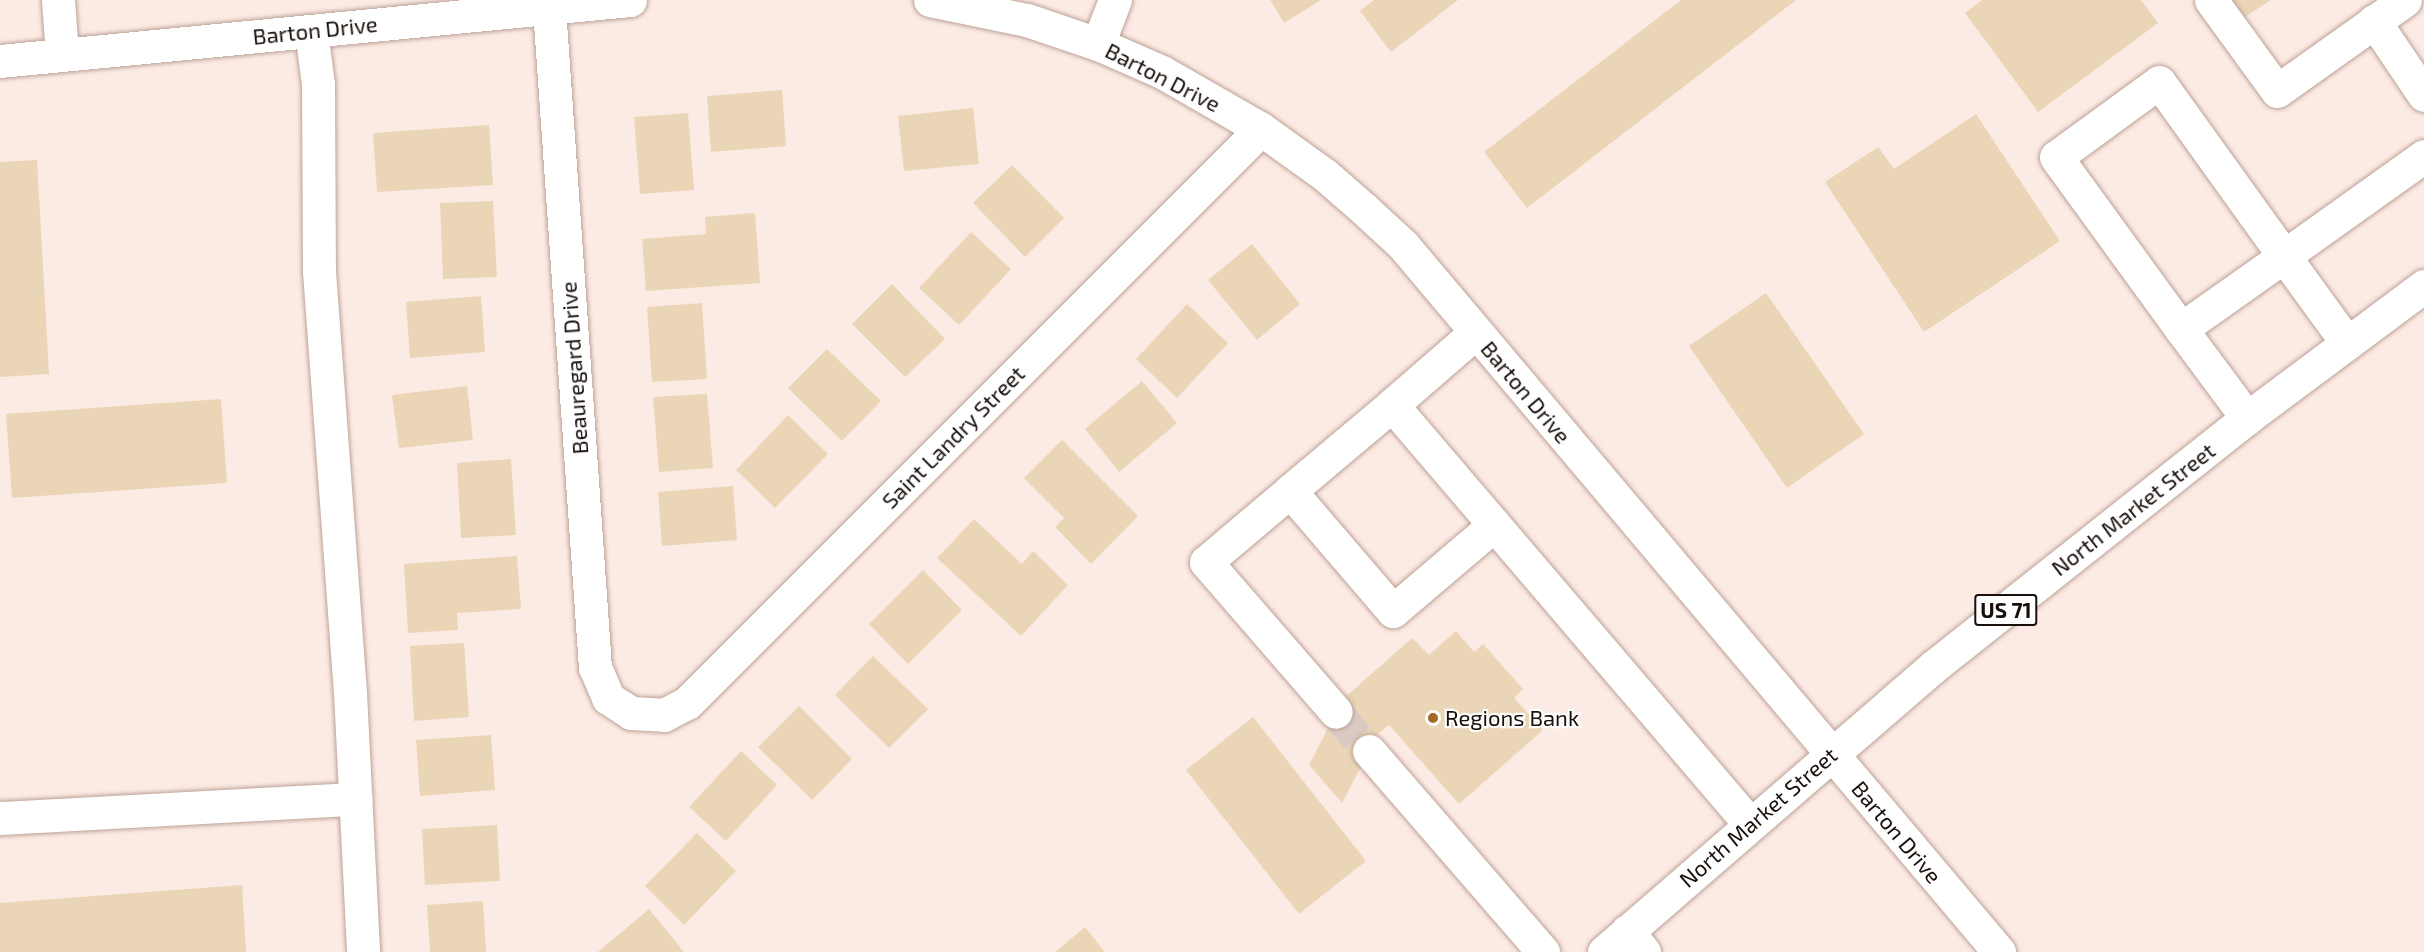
<!DOCTYPE html>
<html>
<head>
<meta charset="utf-8">
<style>
	body { margin:0 }
	#map { position:relative; width:2424px; height:952px; overflow:hidden; background:#fcebe4; font-family:"Exo 2",sans-serif }
	div>[style] { position:absolute }
	.building>* { inset:0; background:#ead6b6 }
	.minor-tunnel>* { height:33px; margin-top:-16.5px; transform-origin:0; background:repeating-linear-gradient(90deg,#dacac3 0 33px,transparent 0 49px) }
	.roads { filter:drop-shadow(0 0 2px #bca297) drop-shadow(0 0 2px #bca297) }
	.minor>* { height:33px; margin:-16.5px; padding:0 16.5px; transform-origin:16.5px; border-radius:16.5px; background:#fff }
	.major>* { height:33px; margin:-16.5px; padding:0 16.5px; transform-origin:16.5px; border-radius:16.5px; background:#fff }
	.dots>* { width:16px; height:16px; translate:-50% -50%; box-sizing:border-box; border:3px solid #fdfdfd; border-radius:50% }
	span { translate:-50% -50%; white-space:nowrap; text-align:center; line-height:1.15; -webkit-text-stroke:4.5px #fdfdfd; paint-order:stroke }
	.shield-label span { padding:2px 4px; background:#fdfdfd; border:2px solid; border-radius:4px; -webkit-text-stroke-width:0 }
	.shield-label { font-size:21px; color:#180f0b; font-weight:700 }
	.street-label { font-size:22px; color:#180f0b }
	.poi-label { font-size:22px; color:#180f0b }
	.left { translate:0 -50%; text-align:left }
</style>
</head>
<body>
<div id="map">
	<div class="building">
		<div style="clip-path:polygon(1270px 0,1321px 0,1284px 23px)"></div>
		<div style="clip-path:polygon(1374px 0,1458px 0,1391px 52px,1360px 11px)"></div>
		<div style="clip-path:polygon(1681px 0,1796px 0,1527px 208px,1484px 152px)"></div>
		<div style="clip-path:polygon(1982px 0,2141px 0,2158px 23px,2038px 112px,1965px 13px)"></div>
		<div style="clip-path:polygon(2231px 0,2271px 0,2243px 18px)"></div>
		<div style="clip-path:polygon(782px 90px,786px 146px,711px 152px,707px 96px)"></div>
		<div style="clip-path:polygon(973px 108px,979px 164px,904px 171px,898px 116px)"></div>
		<div style="clip-path:polygon(688px 113px,694px 190px,640px 194px,634px 117px)"></div>
		<div style="clip-path:polygon(1976px 114px,2060px 241px,1924px 332px,1825px 182px,1878px 147px,1894px 169px)"></div>
		<div style="clip-path:polygon(489px 125px,493px 185px,377px 192px,373px 133px)"></div>
		<div style="clip-path:polygon(37px 160px,49px 374px,0 377px,0 162px)"></div>
		<div style="clip-path:polygon(1012px 165px,1064px 218px,1025px 257px,973px 203px)"></div>
		<div style="clip-path:polygon(493px 201px,497px 277px,443px 279px,440px 203px)"></div>
		<div style="clip-path:polygon(755px 213px,760px 283px,646px 291px,642px 239px,706px 234px,705px 217px)"></div>
		<div style="clip-path:polygon(971px 232px,1011px 269px,959px 325px,919px 288px)"></div>
		<div style="clip-path:polygon(1252px 244px,1300px 304px,1257px 340px,1208px 280px)"></div>
		<div style="clip-path:polygon(892px 284px,945px 339px,905px 377px,852px 324px)"></div>
		<div style="clip-path:polygon(1766px 293px,1864px 434px,1787px 488px,1689px 346px)"></div>
		<div style="clip-path:polygon(481px 296px,485px 352px,410px 358px,406px 302px)"></div>
		<div style="clip-path:polygon(702px 303px,707px 379px,652px 382px,647px 307px)"></div>
		<div style="clip-path:polygon(1187px 304px,1228px 343px,1177px 398px,1136px 359px)"></div>
		<div style="clip-path:polygon(827px 349px,881px 401px,842px 441px,788px 388px)"></div>
		<div style="clip-path:polygon(1142px 381px,1177px 423px,1119px 472px,1085px 429px)"></div>
		<div style="clip-path:polygon(467px 386px,473px 440px,399px 448px,392px 395px)"></div>
		<div style="clip-path:polygon(707px 394px,713px 468px,659px 472px,653px 397px)"></div>
		<div style="clip-path:polygon(221px 399px,227px 483px,12px 498px,6px 414px)"></div>
		<div style="clip-path:polygon(788px 415px,828px 454px,775px 508px,736px 470px)"></div>
		<div style="clip-path:polygon(1062px 440px,1138px 516px,1091px 564px,1055px 527px,1064px 518px,1024px 478px)"></div>
		<div style="clip-path:polygon(511px 459px,516px 535px,461px 538px,457px 463px)"></div>
		<div style="clip-path:polygon(733px 486px,737px 540px,662px 546px,658px 492px)"></div>
		<div style="clip-path:polygon(974px 519px,1022px 564px,1033px 551px,1068px 585px,1021px 636px,937px 558px)"></div>
		<div style="clip-path:polygon(517px 556px,521px 609px,457px 613px,458px 630px,408px 633px,404px 564px)"></div>
		<div style="clip-path:polygon(923px 570px,962px 610px,908px 664px,869px 624px)"></div>
		<div style="clip-path:polygon(1456px 631px,1474px 652px,1483px 644px,1523px 689px,1514px 698px,1543px 730px,1459px 804px,1389px 725px,1378px 734px,1342px 803px,1309px 765px,1343px 699px,1412px 638px,1429px 655px)"></div>
		<div style="clip-path:polygon(464px 643px,469px 717px,414px 721px,410px 646px)"></div>
		<div style="clip-path:polygon(873px 656px,928px 709px,889px 748px,835px 695px)"></div>
		<div style="clip-path:polygon(799px 706px,852px 759px,812px 800px,758px 747px)"></div>
		<div style="clip-path:polygon(1253px 717px,1366px 861px,1299px 914px,1186px 770px)"></div>
		<div style="clip-path:polygon(491px 735px,495px 790px,420px 796px,416px 740px)"></div>
		<div style="clip-path:polygon(741px 751px,777px 785px,726px 841px,689px 807px)"></div>
		<div style="clip-path:polygon(497px 825px,500px 881px,425px 885px,422px 829px)"></div>
		<div style="clip-path:polygon(697px 833px,736px 871px,684px 925px,645px 886px)"></div>
		<div style="clip-path:polygon(242px 885px,246px 952px,0 952px,0 903px)"></div>
		<div style="clip-path:polygon(483px 901px,486px 952px,430px 952px,427px 905px)"></div>
		<div style="clip-path:polygon(649px 909px,684px 952px,598px 952px)"></div>
		<div style="clip-path:polygon(1085px 927px,1105px 952px,1055px 952px)"></div>
	</div>
	<div class="minor-tunnel">
		<div style="left:1336px;top:712px;width:51px;rotate:49.8deg"></div>
	</div>
	<div class="roads">
		<div class="minor">
			<div style="left:58px;top:0;width:55px;rotate:85.8deg"></div>
			<div style="left:930px;top:0;width:99px;rotate:11.7deg"></div>
			<div style="left:1027px;top:20px;width:75px;rotate:18.7deg"></div>
			<div style="left:1098px;top:44px;width:70px;rotate:23.6deg"></div>
			<div style="left:1162px;top:72px;width:114px;rotate:29.9deg"></div>
			<div style="left:1261px;top:129px;width:79px;rotate:35.7deg"></div>
			<div style="left:1325px;top:175px;width:52px;rotate:41.1deg"></div>
			<div style="left:1364px;top:209px;width:53px;rotate:42.7deg"></div>
			<div style="left:1403px;top:245px;width:925px;rotate:49.87deg"></div>
			<div style="left:2211px;top:0;width:112px;rotate:54deg"></div>
			<div style="left:2277px;top:91px;width:157px;rotate:-35.4deg"></div>
			<div style="left:549px;top:8px;width:661px;rotate:86.01deg"></div>
			<div style="left:595px;top:667px;width:34px;rotate:67deg"></div>
			<div style="left:608px;top:698px;width:27px;rotate:33deg"></div>
			<div style="left:631px;top:713px;width:33px;rotate:3deg"></div>
			<div style="left:664px;top:715px;width:26px;rotate:-28deg"></div>
			<div style="left:687px;top:703px;width:812px;rotate:-45deg"></div>
			<div style="left:2374px;top:21px;width:89px;rotate:56deg"></div>
			<div style="left:311px;top:31px;width:53px;rotate:82.5deg"></div>
			<div style="left:318px;top:84px;width:187px;rotate:89.7deg"></div>
			<div style="left:319px;top:271px;width:423px;rotate:85.8deg"></div>
			<div style="left:350px;top:693px;width:259px;rotate:87.1deg"></div>
			<div style="left:1098px;top:44px;width:47px;rotate:-68.9deg"></div>
			<div style="left:0;top:61px;width:633px;rotate:-5.53deg"></div>
			<div style="left:2181px;top:329px;width:111px;rotate:53.4deg"></div>
			<div style="left:1476px;top:332px;width:111px;rotate:139deg"></div>
			<div style="left:1392px;top:405px;width:550px;rotate:49.5deg"></div>
			<div style="left:2347px;top:343px;width:107px;rotate:-125.9deg"></div>
			<div style="left:2284px;top:256px;width:214px;rotate:-125.7deg"></div>
			<div style="left:2159px;top:82px;width:127px;rotate:143.9deg"></div>
			<div style="left:2056px;top:157px;width:213px;rotate:54deg"></div>
			<div style="left:2181px;top:329px;width:126px;rotate:-35.3deg"></div>
			<div style="left:2284px;top:256px;width:172px;rotate:-35.5deg"></div>
			<div style="left:1392px;top:405px;width:133px;rotate:139.9deg"></div>
			<div style="left:1290px;top:491px;width:158px;rotate:49.4deg"></div>
			<div style="left:1393px;top:611px;width:133px;rotate:-40.4deg"></div>
			<div style="left:1290px;top:491px;width:110px;rotate:139.8deg"></div>
			<div style="left:1206px;top:562px;width:198px;rotate:49.1deg"></div>
			<div style="left:1369px;top:751px;width:266px;rotate:49.1deg"></div>
			<div style="left:0;top:818px;width:356px;rotate:-3.1deg"></div>
			<div style="left:1627px;top:931px;width:27px;rotate:51deg"></div>
		</div>
		<div class="major">
			<div style="left:1604px;top:952px;width:435px;rotate:-40.9deg"></div>
			<div style="left:1933px;top:667px;width:401px;rotate:-38.4deg"></div>
			<div style="left:2247px;top:418px;width:221px;rotate:-36.7deg"></div>
		</div>
	</div>
	<div class="dots">
		<div style="left:1433px;top:718px;background:#a16826"></div>
	</div>
	<div class="shield-label">
		<span style="left:2006px;top:610px">US 71</span>
	</div>
	<div class="street-label">
		<span style="left:315px;top:30px;rotate:-6deg">Barton Drive</span>
		<span style="left:1163px;top:77px;rotate:27deg">Barton Drive</span>
		<span style="left:574px;top:368px;rotate:-94deg">Beauregard Drive</span>
		<span style="left:1526px;top:392px;rotate:50deg">Barton Drive</span>
		<span style="left:953px;top:437px;rotate:-45deg">Saint Landry Street</span>
		<span style="left:2133px;top:509px;rotate:-38deg">North Market Street</span>
		<span style="left:1758px;top:817px;rotate:-41deg">North Market Street</span>
		<span style="left:1897px;top:832px;rotate:50deg">Barton Drive</span>
	</div>
	<div class="poi-label">
		<span class="left" style="left:1445px;top:718px">Regions Bank</span>
	</div>
</div>
</body>
</html>
